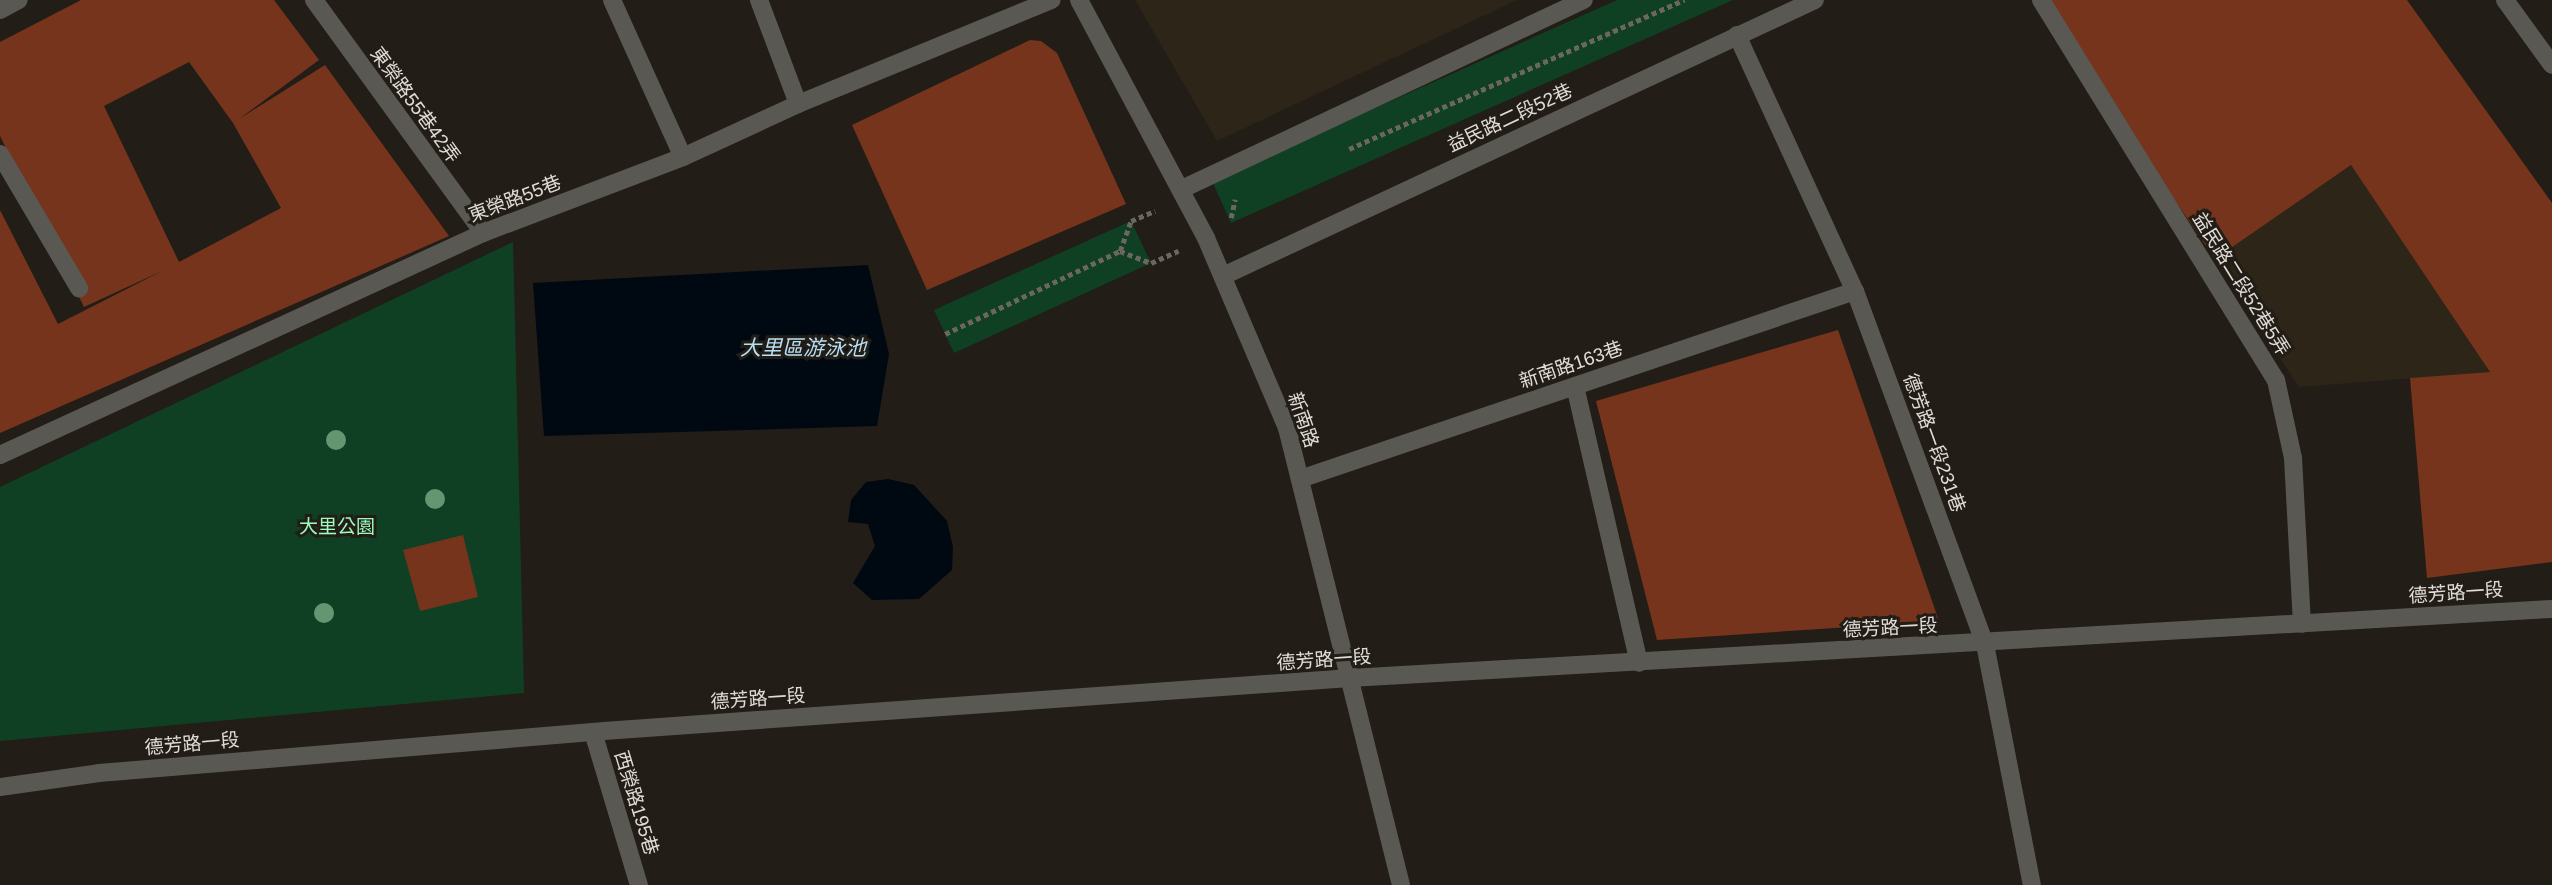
<!DOCTYPE html>
<html>
<head>
<meta charset="utf-8">
<style>
	body { margin:0 }
	#map { position:relative; width:2552px; height:885px; overflow:hidden; background:#221d16; font-family:Helvetica,"Noto Sans TC",sans-serif }
	div>[style] { position:absolute }
	.built>* { inset:0; background:#2e2519 }
	.green>* { inset:0; background:#104024 }
	.water>* { inset:0; background:#000812 }
	.building>* { inset:0; background:#75341b }
	.path>* { height:4.5px; margin-top:-2.25px; transform-origin:0; background:repeating-linear-gradient(90deg,#6b6660 0 5px,transparent 0 8.5px) }
	.minor>* { height:18px; margin:-9px; padding:0 9px; transform-origin:9px; border-radius:9px; background:#595853 }
	.trees>* { width:20px; height:20px; margin:-10px; border-radius:50%; background:#649771 }
	span { translate:-50% -50%; white-space:nowrap; text-align:center; line-height:1.15; -webkit-text-stroke:6px #221d16; paint-order:stroke }
	.street-label { font-size:19px; color:#e0dcd7 }
	.park-label { font-size:19px; color:#9afbbb }
	.water-label { font-size:21px; color:#b6def4; font-style:italic }
</style>
</head>
<body>
<div id="map">
	<div class="built">
		<div style="clip-path:polygon(1135px 0,1517px 0,1217px 141px)"></div>
		<div style="clip-path:polygon(2351px 165px,2432px 282px,2490px 372px,2299px 387px,2215px 259px)"></div>
	</div>
	<div class="green">
		<div style="clip-path:polygon(1617px 0,1733px 0,1231px 223px,1212px 181px)"></div>
		<div style="clip-path:polygon(1131px 221px,1151px 263px,954px 353px,934px 310px)"></div>
		<div style="clip-path:polygon(513px 242px,524px 693px,0 741px,0 487px)"></div>
	</div>
	<div class="water">
		<div style="clip-path:polygon(868px 265px,889px 354px,877px 426px,544px 436px,533px 283px)"></div>
		<div style="clip-path:polygon(888px 479px,914px 485px,947px 521px,953px 547px,952px 570px,919px 599px,872px 600px,853px 583px,875px 546px,868px 524px,848px 522px,851px 500px,866px 482px)"></div>
	</div>
	<div class="building">
		<div style="clip-path:polygon(evenodd,81px 0,274px 0,319px 60px,239px 119px,325px 65px,449px 236px,0 433px,0 210px,58px 324px,162px 271px,84px 307px,0 136px,0 42px,81px 0,189px 62px,233px 123px,281px 208px,179px 262px,104px 106px,189px 62px)"></div>
		<div style="clip-path:polygon(2038px 0,2407px 0,2552px 203px,2552px 562px,2427px 578px,2410px 378px,2490px 372px,2351px 165px,2215px 259px)"></div>
		<div style="clip-path:polygon(1030px 40px,1041px 41px,1057px 53px,1126px 204px,927px 290px,852px 125px)"></div>
		<div style="clip-path:polygon(1838px 330px,1939px 621px,1657px 640px,1596px 401px)"></div>
		<div style="clip-path:polygon(463px 535px,478px 597px,420px 611px,403px 550px)"></div>
	</div>
	<div class="path">
		<div style="left:1349px;top:149px;width:367px;rotate:-24deg"></div>
		<div style="left:1231px;top:218px;width:19px;rotate:-78deg"></div>
		<div style="left:1120px;top:251px;width:32px;rotate:-70deg"></div>
		<div style="left:1131px;top:221px;width:26px;rotate:-23deg"></div>
		<div style="left:945px;top:334px;width:194px;rotate:-25.4deg"></div>
		<div style="left:1120px;top:251px;width:33px;rotate:21deg"></div>
		<div style="left:1151px;top:263px;width:30px;rotate:-24deg"></div>
	</div>
	<div class="minor">
		<div style="left:314px;top:0;width:288px;rotate:54deg"></div>
		<div style="left:612px;top:0;width:172px;rotate:65.7deg"></div>
		<div style="left:759px;top:0;width:111px;rotate:69.4deg"></div>
		<div style="left:1079px;top:0;width:270px;rotate:61.9deg"></div>
		<div style="left:1206px;top:238px;width:207px;rotate:66.9deg"></div>
		<div style="left:1287px;top:428px;width:471px;rotate:76deg"></div>
		<div style="left:2041px;top:0;width:447px;rotate:58.3deg"></div>
		<div style="left:2276px;top:380px;width:80px;rotate:77.7deg"></div>
		<div style="left:2293px;top:458px;width:166px;rotate:86.9deg"></div>
		<div style="left:2505px;top:0;width:80px;rotate:54.1deg"></div>
		<div style="left:0;top:10px;width:21px;rotate:-28deg"></div>
		<div style="left:1737px;top:35px;width:282px;rotate:65.3deg"></div>
		<div style="left:1855px;top:291px;width:376px;rotate:69.8deg"></div>
		<div style="left:1985px;top:644px;width:246px;rotate:79deg"></div>
		<div style="left:0;top:154px;width:156px;rotate:59.5deg"></div>
		<div style="left:1182px;top:189px;width:444px;rotate:-25.2deg"></div>
		<div style="left:1223px;top:276px;width:653px;rotate:-25deg"></div>
		<div style="left:1575px;top:386px;width:284px;rotate:77deg"></div>
		<div style="left:0;top:455px;width:532px;rotate:-24.68deg"></div>
		<div style="left:483px;top:233px;width:214px;rotate:-20.8deg"></div>
		<div style="left:683px;top:157px;width:127px;rotate:-24.7deg"></div>
		<div style="left:798px;top:104px;width:274px;rotate:-22.3deg"></div>
		<div style="left:1300px;top:479px;width:586px;rotate:-18.71deg"></div>
		<div style="left:593px;top:732px;width:160px;rotate:73.3deg"></div>
		<div style="left:0;top:787px;width:100px;rotate:-8deg"></div>
		<div style="left:99px;top:773px;width:507px;rotate:-4.75deg"></div>
		<div style="left:604px;top:731px;width:748px;rotate:-4.06deg"></div>
		<div style="left:1350px;top:678px;width:1204px;rotate:-3.29deg"></div>
	</div>
	<div class="trees">
		<div style="left:336px;top:440px"></div>
		<div style="left:435px;top:499px"></div>
		<div style="left:324px;top:613px"></div>
	</div>
	<div class="street-label">
		<span style="left:415px;top:105px;rotate:54deg">東榮路55巷42弄</span>
		<span style="left:1510px;top:118px;rotate:-25deg">益民路二段52巷</span>
		<span style="left:515px;top:199px;rotate:-21deg">東榮路55巷</span>
		<span style="left:2241px;top:284px;rotate:58deg">益民路二段52巷5弄</span>
		<span style="left:1571px;top:365px;rotate:-19deg">新南路163巷</span>
		<span style="left:1303px;top:420px;rotate:71deg">新南路</span>
		<span style="left:1934px;top:443px;rotate:70deg">德芳路一段231巷</span>
		<span style="left:2456px;top:593px;rotate:-4deg">德芳路一段</span>
		<span style="left:1890px;top:628px;rotate:-3deg">德芳路一段</span>
		<span style="left:1324px;top:660px;rotate:-4deg">德芳路一段</span>
		<span style="left:758px;top:699px;rotate:-4deg">德芳路一段</span>
		<span style="left:192px;top:744px;rotate:-5deg">德芳路一段</span>
		<span style="left:636px;top:803px;rotate:73deg">西榮路195巷</span>
	</div>
	<div class="park-label">
		<span style="left:337px;top:527px">大里公園</span>
	</div>
	<div class="water-label">
		<span style="left:803px;top:348px">大里區游泳池</span>
	</div>
</div>
</body>
</html>
